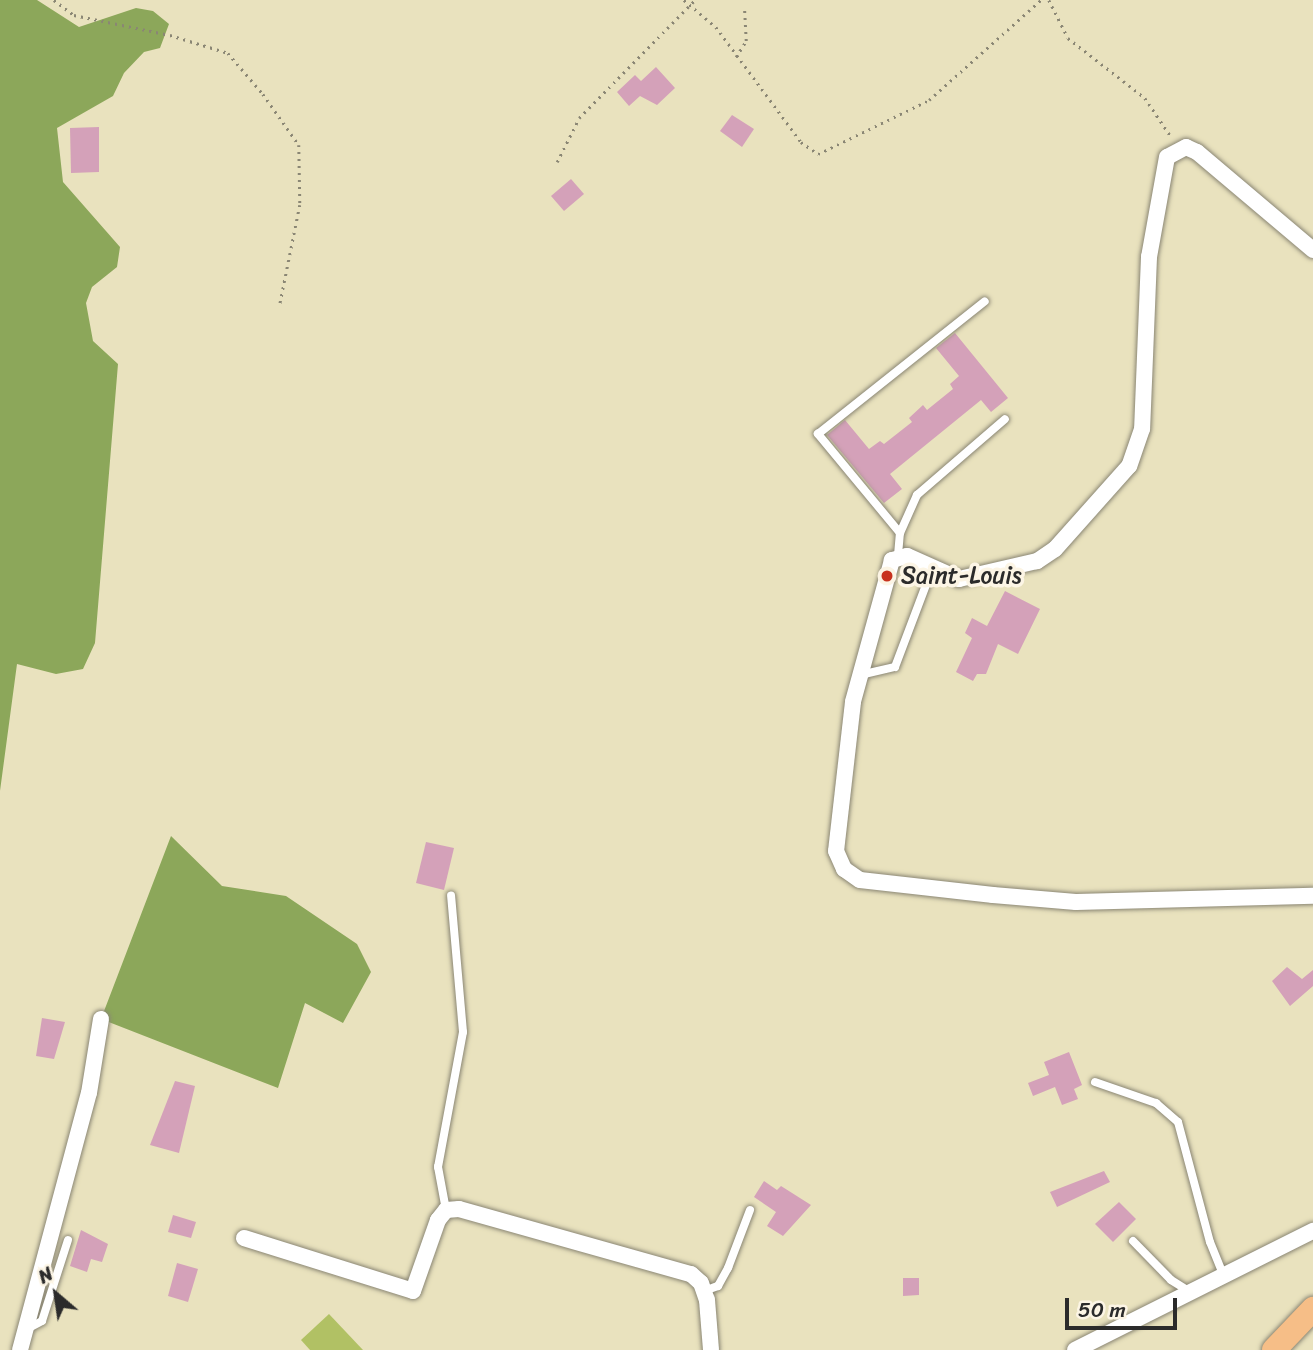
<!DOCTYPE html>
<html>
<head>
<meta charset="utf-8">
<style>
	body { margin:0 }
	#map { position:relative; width:1313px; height:1350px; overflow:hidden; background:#e9e2be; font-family:Sriracha,sans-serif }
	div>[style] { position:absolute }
	.green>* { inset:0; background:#b1c164 }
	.forest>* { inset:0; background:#8ca75a }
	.building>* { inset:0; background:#d4a1b9 }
	.path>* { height:2.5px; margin-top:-1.25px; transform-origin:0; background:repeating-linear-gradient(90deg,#8a8674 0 2px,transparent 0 7px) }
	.roads { filter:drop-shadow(0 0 2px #8a8674) drop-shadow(0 0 2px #8a8674) }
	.service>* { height:8px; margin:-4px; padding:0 4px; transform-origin:4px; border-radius:4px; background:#fff }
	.minor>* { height:16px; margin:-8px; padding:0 8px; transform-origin:8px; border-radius:8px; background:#fff }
	.primary>* { height:24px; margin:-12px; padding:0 12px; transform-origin:12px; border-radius:12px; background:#f6be87 }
	.dots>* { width:19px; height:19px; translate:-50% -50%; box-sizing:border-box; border:4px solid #fcf5e5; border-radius:50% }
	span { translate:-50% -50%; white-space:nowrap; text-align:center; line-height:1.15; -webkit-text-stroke:7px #fcf5e5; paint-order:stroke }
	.poi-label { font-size:24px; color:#2b2b2b }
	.left { translate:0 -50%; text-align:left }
	.north { position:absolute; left:21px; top:1259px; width:70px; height:70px; -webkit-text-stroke:5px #fcf5e5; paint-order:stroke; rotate:331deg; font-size:19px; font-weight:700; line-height:28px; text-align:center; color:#2b2b2b }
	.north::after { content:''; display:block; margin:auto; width:24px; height:32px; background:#2b2b2b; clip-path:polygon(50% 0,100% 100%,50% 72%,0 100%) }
	.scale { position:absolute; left:1065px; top:1298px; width:112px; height:32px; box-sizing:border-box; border:4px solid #2b2b2b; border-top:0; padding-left:9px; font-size:21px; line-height:24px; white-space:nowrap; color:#2b2b2b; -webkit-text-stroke:5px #fcf5e5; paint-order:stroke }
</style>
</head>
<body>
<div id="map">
	<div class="green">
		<div style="clip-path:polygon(329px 1314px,363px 1350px,310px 1350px,301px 1340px)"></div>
	</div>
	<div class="forest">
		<div style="clip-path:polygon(0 0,37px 0,79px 27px,136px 8px,153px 11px,169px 24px,160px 48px,144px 52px,124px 73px,113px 96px,57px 128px,63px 182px,120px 247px,117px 267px,92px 287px,86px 303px,93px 341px,118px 364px,95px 643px,83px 669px,56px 674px,17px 664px,0 791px)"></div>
		<div style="clip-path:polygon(171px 836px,222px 886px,286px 896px,357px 944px,371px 972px,343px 1023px,305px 1003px,278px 1088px,101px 1019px)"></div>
	</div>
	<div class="building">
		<div style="clip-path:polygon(656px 67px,675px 88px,657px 105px,640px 96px,629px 106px,617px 92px,635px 75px,641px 81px)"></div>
		<div style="clip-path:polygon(732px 115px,754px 129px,742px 147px,720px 131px)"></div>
		<div style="clip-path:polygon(99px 127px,99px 172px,71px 173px,70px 128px)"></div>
		<div style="clip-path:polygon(571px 179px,584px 194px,564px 211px,551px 196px)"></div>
		<div style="clip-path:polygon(955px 333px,1008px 398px,991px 412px,981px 400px,890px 474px,902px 489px,884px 503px,827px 435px,845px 420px,869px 449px,880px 441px,884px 444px,912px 422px,909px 418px,923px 405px,927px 410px,953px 389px,950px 384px,959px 376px,936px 348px)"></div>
		<div style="clip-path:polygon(1005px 591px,1040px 609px,1018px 654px,998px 644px,986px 674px,977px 674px,973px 681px,956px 672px,972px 638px,965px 633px,972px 618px,987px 626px)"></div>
		<div style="clip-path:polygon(426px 842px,454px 848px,444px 890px,416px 883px)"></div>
		<div style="clip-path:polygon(1287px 967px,1302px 979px,1313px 970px,1313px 986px,1290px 1006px,1272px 981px)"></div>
		<div style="clip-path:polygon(42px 1018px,65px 1022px,54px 1059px,36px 1056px)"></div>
		<div style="clip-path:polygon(1069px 1052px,1082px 1085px,1074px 1089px,1078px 1099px,1062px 1105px,1055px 1087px,1033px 1096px,1028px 1083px,1049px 1075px,1044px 1062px)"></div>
		<div style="clip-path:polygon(175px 1081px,195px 1086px,179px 1153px,150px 1145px)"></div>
		<div style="clip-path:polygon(1104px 1171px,1110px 1182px,1057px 1207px,1050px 1192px)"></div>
		<div style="clip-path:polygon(764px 1181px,777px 1190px,781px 1186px,811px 1205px,783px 1236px,767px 1226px,776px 1212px,754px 1197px)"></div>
		<div style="clip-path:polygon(1119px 1202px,1136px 1219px,1113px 1242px,1095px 1224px)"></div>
		<div style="clip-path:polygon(173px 1215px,196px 1222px,191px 1238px,168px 1232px)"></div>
		<div style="clip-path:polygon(81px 1230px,108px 1244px,102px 1262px,91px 1259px,87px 1272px,70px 1266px)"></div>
		<div style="clip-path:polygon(177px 1263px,198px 1269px,188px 1302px,168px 1296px)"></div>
		<div style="clip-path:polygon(903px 1278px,919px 1278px,919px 1295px,903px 1296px)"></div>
	</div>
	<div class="path">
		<div style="left:54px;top:0;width:25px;rotate:37deg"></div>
		<div style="left:74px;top:15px;width:98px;rotate:11.8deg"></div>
		<div style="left:170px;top:35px;width:61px;rotate:17.2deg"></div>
		<div style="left:228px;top:53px;width:54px;rotate:49.5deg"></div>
		<div style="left:263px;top:94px;width:62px;rotate:54.8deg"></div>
		<div style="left:299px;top:145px;width:60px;rotate:89deg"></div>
		<div style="left:300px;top:205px;width:101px;rotate:101.4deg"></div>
		<div style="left:684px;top:0;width:42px;rotate:40.2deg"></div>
		<div style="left:716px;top:27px;width:143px;rotate:53.5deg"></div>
		<div style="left:801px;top:142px;width:21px;rotate:35deg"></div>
		<div style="left:818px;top:154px;width:123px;rotate:-25.9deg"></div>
		<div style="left:929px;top:100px;width:150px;rotate:-41.8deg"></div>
		<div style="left:1049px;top:0;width:42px;rotate:63.4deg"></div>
		<div style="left:1068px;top:38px;width:98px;rotate:37.9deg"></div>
		<div style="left:1145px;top:98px;width:48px;rotate:56deg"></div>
		<div style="left:736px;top:57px;width:19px;rotate:-58deg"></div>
		<div style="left:746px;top:41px;width:35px;rotate:-93deg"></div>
		<div style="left:557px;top:162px;width:49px;rotate:-63.4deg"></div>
		<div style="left:579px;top:118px;width:165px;rotate:-45.5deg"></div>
	</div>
	<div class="roads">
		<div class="service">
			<div style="left:900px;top:533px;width:129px;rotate:-129.6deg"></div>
			<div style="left:818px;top:434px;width:213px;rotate:-38.5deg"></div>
			<div style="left:898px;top:555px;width:22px;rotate:-85deg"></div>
			<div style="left:900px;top:533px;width:42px;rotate:-65.9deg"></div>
			<div style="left:917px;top:495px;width:116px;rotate:-40.8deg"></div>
			<div style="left:860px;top:675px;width:36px;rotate:-13deg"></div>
			<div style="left:895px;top:667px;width:105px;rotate:-69.3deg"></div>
			<div style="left:1095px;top:1082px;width:65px;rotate:19deg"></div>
			<div style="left:1156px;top:1103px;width:29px;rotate:41deg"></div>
			<div style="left:1178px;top:1122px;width:124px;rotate:75.1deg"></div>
			<div style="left:1210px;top:1242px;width:37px;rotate:68deg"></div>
			<div style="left:446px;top:1210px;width:44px;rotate:-100.5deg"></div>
			<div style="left:438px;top:1167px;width:137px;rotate:-79.5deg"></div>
			<div style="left:463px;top:1032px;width:137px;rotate:-95deg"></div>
			<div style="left:1133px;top:1241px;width:54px;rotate:45.7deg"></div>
			<div style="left:1171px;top:1280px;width:22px;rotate:32deg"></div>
			<div style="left:704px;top:1291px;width:15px;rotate:-20deg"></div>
			<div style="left:718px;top:1286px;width:21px;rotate:-61deg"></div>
			<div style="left:728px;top:1268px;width:62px;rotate:-69.2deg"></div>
			<div style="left:27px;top:1329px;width:17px;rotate:-28deg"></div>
			<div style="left:42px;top:1321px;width:85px;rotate:-72.2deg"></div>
		</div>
		<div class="minor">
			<div style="left:1313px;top:250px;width:152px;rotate:-139.8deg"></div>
			<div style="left:1197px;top:152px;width:12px;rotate:-156deg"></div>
			<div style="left:1186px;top:147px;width:21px;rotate:152deg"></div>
			<div style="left:1167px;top:157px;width:102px;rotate:100.2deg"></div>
			<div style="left:1149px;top:257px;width:172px;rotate:92.3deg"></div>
			<div style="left:1142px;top:429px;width:39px;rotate:109deg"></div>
			<div style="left:1129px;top:466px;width:111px;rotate:131.7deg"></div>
			<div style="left:1055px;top:549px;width:22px;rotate:146deg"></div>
			<div style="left:1037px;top:561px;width:80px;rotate:167deg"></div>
			<div style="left:959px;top:579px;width:57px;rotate:-156.1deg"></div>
			<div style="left:907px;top:556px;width:16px;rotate:165deg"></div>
			<div style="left:892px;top:560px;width:147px;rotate:105.4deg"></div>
			<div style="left:853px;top:702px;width:150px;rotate:96.5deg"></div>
			<div style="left:836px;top:851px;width:20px;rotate:66deg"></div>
			<div style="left:844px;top:869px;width:19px;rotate:35deg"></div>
			<div style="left:860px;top:880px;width:134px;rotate:6.4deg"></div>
			<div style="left:993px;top:895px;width:83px;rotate:4.8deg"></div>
			<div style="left:1076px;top:902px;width:237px;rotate:-1.5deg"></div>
			<div style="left:244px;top:1238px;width:177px;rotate:17.4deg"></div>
			<div style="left:413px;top:1291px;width:75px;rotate:-70.6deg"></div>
			<div style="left:438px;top:1220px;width:13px;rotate:-51deg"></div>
			<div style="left:446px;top:1210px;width:13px;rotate:-4deg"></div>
			<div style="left:459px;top:1209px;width:241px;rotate:15.7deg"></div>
			<div style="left:691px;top:1274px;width:13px;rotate:42deg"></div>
			<div style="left:701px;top:1283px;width:18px;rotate:71deg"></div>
			<div style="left:707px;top:1300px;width:50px;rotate:85.4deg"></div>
			<div style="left:20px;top:1350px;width:266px;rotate:-75deg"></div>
			<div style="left:89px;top:1093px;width:75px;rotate:-80.8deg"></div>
			<div style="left:1075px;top:1350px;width:266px;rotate:-26.6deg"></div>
		</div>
		<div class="primary">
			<div style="left:1274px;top:1350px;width:57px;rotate:-46.4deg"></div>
		</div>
	</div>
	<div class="dots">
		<div style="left:887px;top:576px;background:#c8321e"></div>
	</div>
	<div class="poi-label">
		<span class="left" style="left:901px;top:576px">Saint-Louis</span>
	</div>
	<div class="north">N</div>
	<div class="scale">50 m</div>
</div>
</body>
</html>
